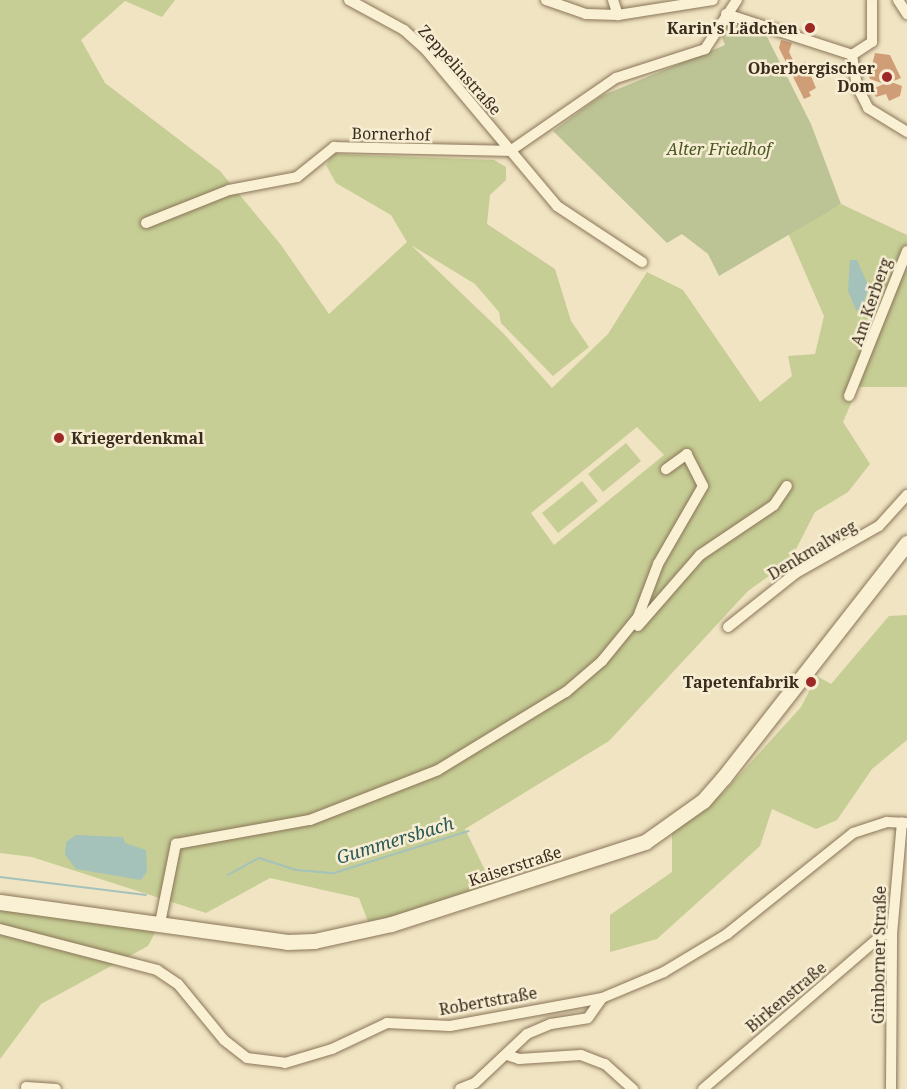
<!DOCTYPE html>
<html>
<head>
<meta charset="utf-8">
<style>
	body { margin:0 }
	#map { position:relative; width:907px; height:1089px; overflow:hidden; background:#f0e4c2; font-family:"Noto Serif",serif }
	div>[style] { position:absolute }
	.green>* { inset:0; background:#c6ce95 }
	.cemetery>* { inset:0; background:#bcc395 }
	.water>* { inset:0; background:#a4c2ba }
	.stream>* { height:2px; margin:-1px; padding:0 1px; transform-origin:1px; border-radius:1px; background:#a4c2ba }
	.building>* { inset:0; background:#d09e76 }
	.roads { filter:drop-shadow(0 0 2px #8a7558) drop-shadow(0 0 2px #8a7558) }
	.street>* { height:10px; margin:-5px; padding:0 5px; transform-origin:5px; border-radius:5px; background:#faf1d5 }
	.secondary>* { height:15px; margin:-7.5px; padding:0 7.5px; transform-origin:7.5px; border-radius:7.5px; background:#faf1d5 }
	.dots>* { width:16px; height:16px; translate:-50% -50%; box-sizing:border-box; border:3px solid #f7edd2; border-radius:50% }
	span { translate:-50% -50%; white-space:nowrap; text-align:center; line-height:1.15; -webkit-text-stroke:5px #f7edd2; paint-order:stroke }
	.poi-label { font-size:16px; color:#3a2c1d; font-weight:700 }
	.right { translate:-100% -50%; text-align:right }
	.left { translate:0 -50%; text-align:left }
	.street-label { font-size:16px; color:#3a2c1d }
	.park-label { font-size:16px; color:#485723; font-style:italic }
	.water-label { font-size:18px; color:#2c5a59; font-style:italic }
</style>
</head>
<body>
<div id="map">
	<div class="green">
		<div style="clip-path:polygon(evenodd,0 0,175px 0,162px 17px,125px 1px,81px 40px,105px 83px,220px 171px,281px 245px,329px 314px,407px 242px,391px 215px,336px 183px,326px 165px,333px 154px,494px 160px,506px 167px,506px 180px,490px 195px,487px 224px,555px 269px,571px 321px,589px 347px,553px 376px,501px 323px,499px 312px,475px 284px,411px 245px,504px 334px,552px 388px,608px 334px,647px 272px,683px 290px,760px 402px,792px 376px,788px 356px,815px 354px,824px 316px,788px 233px,841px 204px,907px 235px,907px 387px,858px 387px,843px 422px,870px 464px,848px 492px,815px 512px,790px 561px,748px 591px,609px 741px,465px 829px,498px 897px,373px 935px,359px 898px,270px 878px,206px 913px,32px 857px,0 853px,0 0,637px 427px,664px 455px,554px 545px,531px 513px,637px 427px)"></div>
		<div style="clip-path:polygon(626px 443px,641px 461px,603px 492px,588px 474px)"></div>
		<div style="clip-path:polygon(582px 481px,598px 501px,558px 533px,542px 513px)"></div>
		<div style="clip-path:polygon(907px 615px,907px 740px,872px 769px,837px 820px,816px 829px,772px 809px,760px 846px,657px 939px,610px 952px,610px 915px,672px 872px,672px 831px,723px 793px,801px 707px,817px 676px,831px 684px,889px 616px)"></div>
		<div style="clip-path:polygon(0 902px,160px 923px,148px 946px,41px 1004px,0 1059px)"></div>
	</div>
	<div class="cemetery">
		<div style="clip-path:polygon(731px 18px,762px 27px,811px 124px,841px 204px,719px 276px,708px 254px,682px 234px,667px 243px,553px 131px,601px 96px,725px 45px,718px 28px)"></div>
	</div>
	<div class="water">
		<div style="clip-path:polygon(850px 260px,857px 260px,869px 287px,861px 310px,856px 310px,848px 291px)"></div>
		<div style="clip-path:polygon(76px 835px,123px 837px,125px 843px,146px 850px,147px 872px,141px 880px,76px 869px,65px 855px,66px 842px)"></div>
	</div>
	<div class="stream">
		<div style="left:228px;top:875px;width:35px;rotate:-29deg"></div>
		<div style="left:259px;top:858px;width:39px;rotate:18deg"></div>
		<div style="left:296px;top:870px;width:38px;rotate:5deg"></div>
		<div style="left:334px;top:873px;width:141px;rotate:-17.3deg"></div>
		<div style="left:0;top:877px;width:147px;rotate:7deg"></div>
	</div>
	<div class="building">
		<div style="clip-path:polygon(781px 40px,792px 43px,789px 52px,796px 66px,805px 62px,816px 88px,809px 92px,811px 96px,804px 99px,779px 48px)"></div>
		<div style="clip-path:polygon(875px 53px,890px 55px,901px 78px,891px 82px,902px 86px,900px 96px,889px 101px,886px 94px,876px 97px,872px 89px,884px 84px,870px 79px,865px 66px,871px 69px)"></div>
	</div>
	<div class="roads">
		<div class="street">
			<div style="left:349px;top:0;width:63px;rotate:28.6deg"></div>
			<div style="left:404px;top:30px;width:31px;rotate:42deg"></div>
			<div style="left:427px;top:51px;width:202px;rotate:50deg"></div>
			<div style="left:557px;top:206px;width:102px;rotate:33.4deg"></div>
			<div style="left:546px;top:0;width:42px;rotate:19.3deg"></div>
			<div style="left:586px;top:14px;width:32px;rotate:2deg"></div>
			<div style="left:618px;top:15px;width:96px;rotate:-9deg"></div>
			<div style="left:613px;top:0;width:16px;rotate:72deg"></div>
			<div style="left:898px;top:0;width:17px;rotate:57deg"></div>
			<div style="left:726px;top:14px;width:133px;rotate:18deg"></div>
			<div style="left:852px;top:55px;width:24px;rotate:-33deg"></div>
			<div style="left:872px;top:42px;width:42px;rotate:-90deg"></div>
			<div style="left:852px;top:55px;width:31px;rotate:81deg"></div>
			<div style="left:857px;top:86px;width:25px;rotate:63deg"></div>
			<div style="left:868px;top:108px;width:46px;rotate:31.6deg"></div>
			<div style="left:146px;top:223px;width:89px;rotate:-21.7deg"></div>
			<div style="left:229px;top:190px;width:69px;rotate:-10.8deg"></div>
			<div style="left:297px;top:177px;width:48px;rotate:-39deg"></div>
			<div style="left:334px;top:147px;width:176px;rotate:1.3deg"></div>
			<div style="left:510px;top:151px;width:129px;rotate:-34.6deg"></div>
			<div style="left:616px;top:78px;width:94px;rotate:-18deg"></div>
			<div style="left:705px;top:49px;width:59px;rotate:-56.9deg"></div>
			<div style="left:849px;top:396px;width:156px;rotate:-68.2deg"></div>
			<div style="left:638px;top:626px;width:94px;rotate:-48.9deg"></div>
			<div style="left:700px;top:555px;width:89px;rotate:-34deg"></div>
			<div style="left:774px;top:505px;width:23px;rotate:-56deg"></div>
			<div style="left:728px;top:627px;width:87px;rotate:-38.5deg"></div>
			<div style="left:796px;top:573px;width:95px;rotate:-29.5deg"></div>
			<div style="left:879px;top:526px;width:42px;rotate:-47.9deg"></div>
			<div style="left:160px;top:923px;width:81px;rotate:-78.6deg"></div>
			<div style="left:176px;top:844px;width:136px;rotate:-10.2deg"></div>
			<div style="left:310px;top:820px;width:137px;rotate:-21.3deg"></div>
			<div style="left:438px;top:770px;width:150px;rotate:-31.4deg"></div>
			<div style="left:566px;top:692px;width:48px;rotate:-40.7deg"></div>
			<div style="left:602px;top:661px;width:57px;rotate:-50.7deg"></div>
			<div style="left:638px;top:617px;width:57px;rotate:-69.3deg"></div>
			<div style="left:658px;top:564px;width:90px;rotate:-60deg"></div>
			<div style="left:703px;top:486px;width:36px;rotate:-117deg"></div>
			<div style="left:687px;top:454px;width:26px;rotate:144deg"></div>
			<div style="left:0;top:929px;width:162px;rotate:14.6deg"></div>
			<div style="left:157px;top:970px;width:25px;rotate:34deg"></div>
			<div style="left:178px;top:984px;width:72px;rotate:50.6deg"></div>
			<div style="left:224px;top:1040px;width:29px;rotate:38deg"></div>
			<div style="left:247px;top:1058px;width:38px;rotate:7deg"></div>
			<div style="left:285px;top:1063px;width:49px;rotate:-16.6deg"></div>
			<div style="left:332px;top:1049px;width:61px;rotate:-25.3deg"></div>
			<div style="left:387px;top:1023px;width:63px;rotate:2.7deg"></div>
			<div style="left:450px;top:1026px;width:155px;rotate:-10.4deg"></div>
			<div style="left:602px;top:998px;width:67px;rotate:-22.8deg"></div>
			<div style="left:664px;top:972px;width:74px;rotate:-31.1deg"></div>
			<div style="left:727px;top:934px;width:161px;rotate:-38.7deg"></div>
			<div style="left:853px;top:833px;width:36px;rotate:-18deg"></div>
			<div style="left:887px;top:822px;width:20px;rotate:3deg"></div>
			<div style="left:507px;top:1055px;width:13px;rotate:18deg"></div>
			<div style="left:519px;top:1059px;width:62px;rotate:-3.7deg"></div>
			<div style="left:581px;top:1055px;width:26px;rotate:21deg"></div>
			<div style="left:605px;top:1064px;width:38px;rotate:42deg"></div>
			<div style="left:26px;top:1087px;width:30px;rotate:4deg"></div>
			<div style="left:460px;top:1089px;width:16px;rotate:-22deg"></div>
			<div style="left:475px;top:1083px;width:71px;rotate:-43.3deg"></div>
			<div style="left:527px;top:1034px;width:26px;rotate:-23deg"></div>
			<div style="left:551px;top:1024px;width:37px;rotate:-9deg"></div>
			<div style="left:588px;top:1018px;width:24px;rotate:-55deg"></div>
			<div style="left:703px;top:1089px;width:238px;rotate:-40.7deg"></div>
			<div style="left:883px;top:934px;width:9px"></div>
			<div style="left:891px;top:1089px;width:155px;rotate:-89.6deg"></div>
			<div style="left:892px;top:934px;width:112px;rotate:-84.9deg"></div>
		</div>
		<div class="secondary">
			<div style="left:0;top:902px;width:290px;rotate:7.9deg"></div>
			<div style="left:287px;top:942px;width:27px;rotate:-2deg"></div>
			<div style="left:314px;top:941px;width:79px;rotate:-12.4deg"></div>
			<div style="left:391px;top:924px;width:267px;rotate:-17.9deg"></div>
			<div style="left:645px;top:842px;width:71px;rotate:-35.3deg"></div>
			<div style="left:703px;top:801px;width:32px;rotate:-49deg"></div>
			<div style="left:724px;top:777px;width:297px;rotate:-52deg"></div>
		</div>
	</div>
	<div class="dots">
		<div style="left:810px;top:28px;background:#9c2926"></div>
		<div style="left:887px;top:77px;background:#9c2926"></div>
		<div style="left:59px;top:438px;background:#9c2926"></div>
		<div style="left:811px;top:682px;background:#9c2926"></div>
	</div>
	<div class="poi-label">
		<span class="right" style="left:798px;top:28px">Karin's Lädchen</span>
		<span class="right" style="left:875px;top:77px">Oberbergischer<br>Dom</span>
		<span class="left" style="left:71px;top:438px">Kriegerdenkmal</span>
		<span class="right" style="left:799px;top:682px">Tapetenfabrik</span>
	</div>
	<div class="street-label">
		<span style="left:460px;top:70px;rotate:48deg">Zeppelinstraße</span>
		<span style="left:391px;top:134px;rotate:1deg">Bornerhof</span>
		<span style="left:871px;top:302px;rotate:-71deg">Am Kerberg</span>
		<span style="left:812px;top:550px;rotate:-31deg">Denkmalweg</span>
		<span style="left:515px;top:866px;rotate:-18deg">Kaiserstraße</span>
		<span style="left:879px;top:955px;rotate:-89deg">Gimborner Straße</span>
		<span style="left:786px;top:997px;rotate:-40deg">Birkenstraße</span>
		<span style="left:488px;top:1001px;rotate:-10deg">Robertstraße</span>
	</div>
	<div class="park-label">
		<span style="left:719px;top:149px">Alter Friedhof</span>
	</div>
	<div class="water-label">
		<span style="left:395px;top:840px;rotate:-17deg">Gummersbach</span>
	</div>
</div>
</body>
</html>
